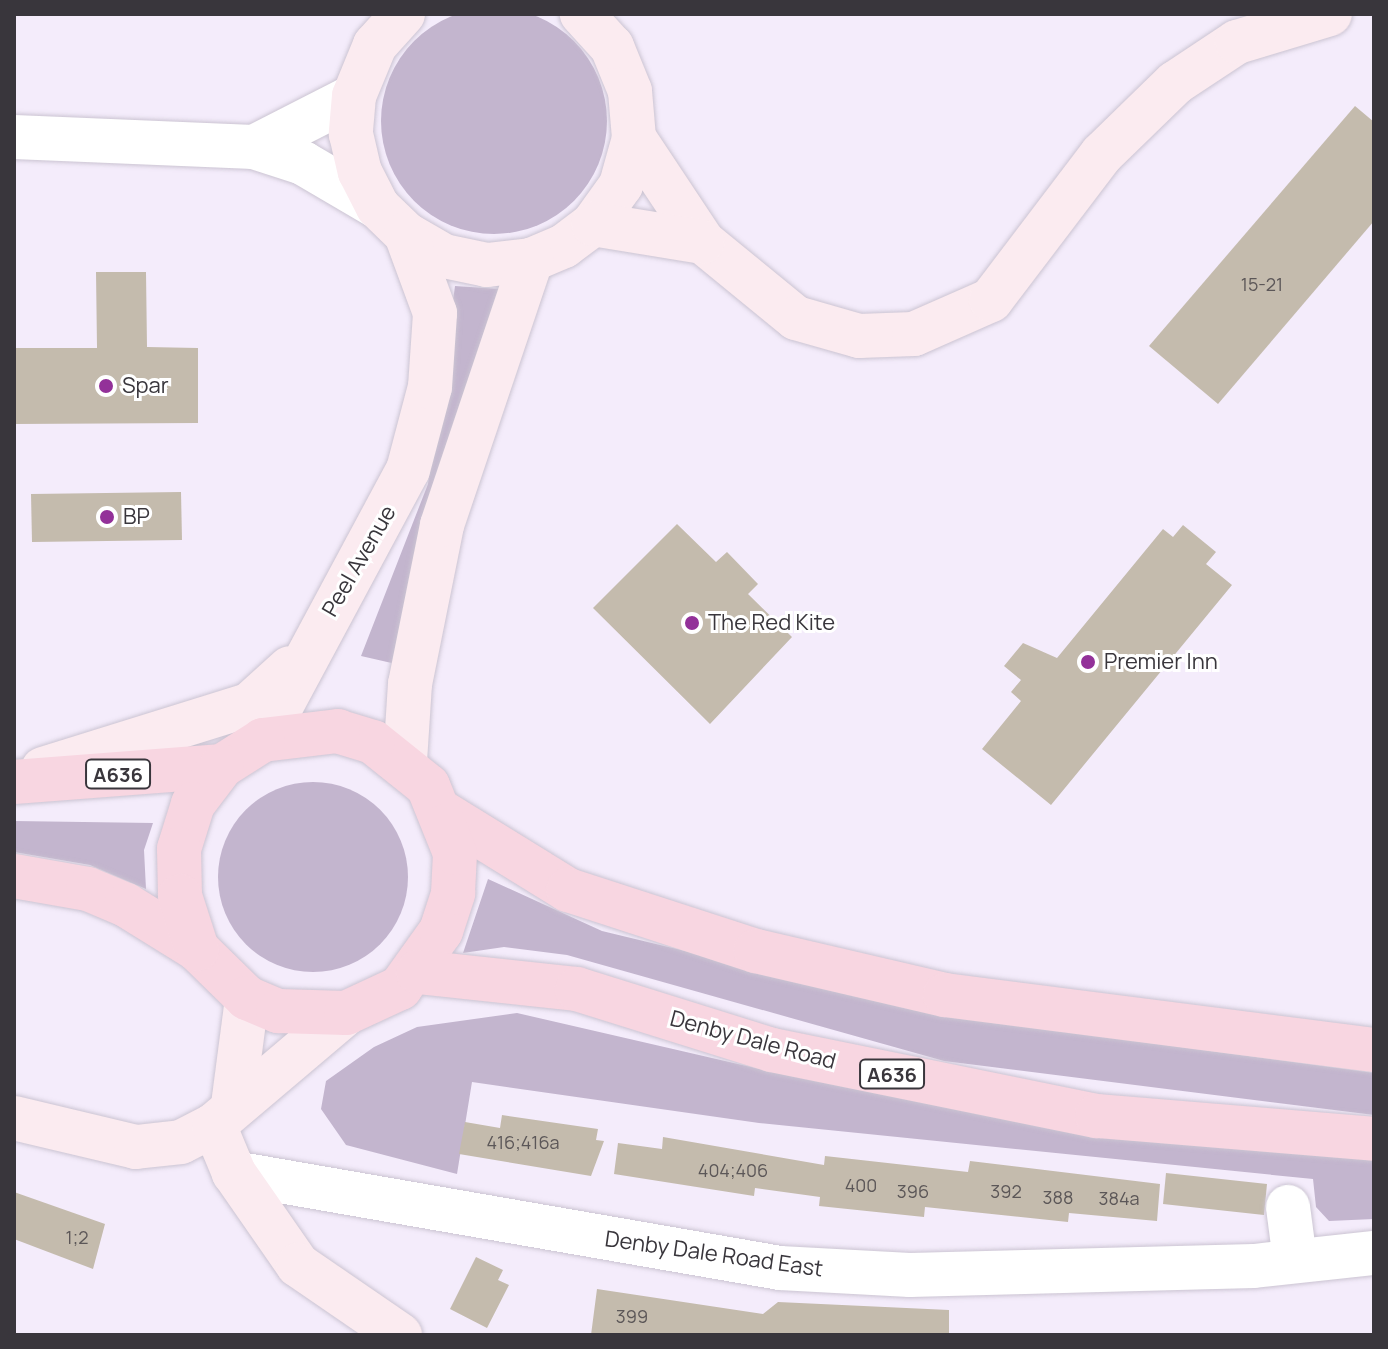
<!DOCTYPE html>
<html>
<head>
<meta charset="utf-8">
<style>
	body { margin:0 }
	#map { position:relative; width:1388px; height:1349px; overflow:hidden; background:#f4ecfb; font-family:Manrope,sans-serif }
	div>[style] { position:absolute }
	.green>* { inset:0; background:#c3b5ce }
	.round { border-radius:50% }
	.building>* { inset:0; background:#c4bbad }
	.roads { filter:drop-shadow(0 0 2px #cbc4d2) drop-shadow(0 0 2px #cbc4d2) }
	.street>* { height:44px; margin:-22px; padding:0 22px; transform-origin:22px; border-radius:22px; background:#fff }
	.secondary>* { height:44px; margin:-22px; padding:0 22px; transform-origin:22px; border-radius:22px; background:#fbebf0 }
	.primary>* { height:44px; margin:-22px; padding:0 22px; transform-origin:22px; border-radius:22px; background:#f8d6e1 }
	.dots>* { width:22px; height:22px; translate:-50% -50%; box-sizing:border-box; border:4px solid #fff; border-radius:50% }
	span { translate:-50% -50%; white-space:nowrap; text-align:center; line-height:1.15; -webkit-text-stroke:6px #fff; paint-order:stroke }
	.number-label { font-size:18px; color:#5c5758 }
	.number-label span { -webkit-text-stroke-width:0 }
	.shield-label span { padding:2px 6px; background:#fff; border:2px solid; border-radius:6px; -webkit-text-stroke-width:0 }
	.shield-label { font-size:20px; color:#39363c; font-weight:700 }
	.poi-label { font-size:22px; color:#39363c }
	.left { translate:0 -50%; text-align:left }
	.street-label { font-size:22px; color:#39363c }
	.frame { position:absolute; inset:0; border:16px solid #39363c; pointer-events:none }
</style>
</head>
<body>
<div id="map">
	<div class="green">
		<div class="round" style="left:381px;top:8px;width:226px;height:226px"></div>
		<div style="clip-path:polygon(455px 286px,500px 289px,396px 664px,361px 656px,428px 484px)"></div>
		<div class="round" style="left:218px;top:782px;width:190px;height:190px"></div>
		<div style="clip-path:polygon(14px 821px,153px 823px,144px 850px,146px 889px,90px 865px,14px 852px)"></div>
		<div style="clip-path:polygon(488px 879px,602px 931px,964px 1018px,1374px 1073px,1374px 1115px,944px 1061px,567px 955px,504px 947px,463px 953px)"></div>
		<div style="clip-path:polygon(517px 1013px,790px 1076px,1374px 1158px,1374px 1219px,1329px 1221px,1316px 1207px,1313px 1179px,759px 1123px,472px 1082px,457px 1174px,346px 1145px,321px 1109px,326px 1081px,374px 1047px,417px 1027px)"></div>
	</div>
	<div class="building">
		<div style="clip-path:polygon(1355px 106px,1374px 122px,1374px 221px,1218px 404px,1149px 346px)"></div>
		<div style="clip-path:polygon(96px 272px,146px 272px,147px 347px,198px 348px,198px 423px,14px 424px,14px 348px,97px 348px)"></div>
		<div style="clip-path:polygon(181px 492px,182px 540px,32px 542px,31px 494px)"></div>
		<div style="clip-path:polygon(677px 524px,716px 562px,727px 552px,758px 584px,748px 594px,792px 637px,710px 724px,593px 608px)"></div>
		<div style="clip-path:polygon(1183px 525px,1216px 552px,1206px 564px,1232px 585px,1051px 805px,982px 749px,1021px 701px,1011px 692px,1021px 680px,1004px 666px,1023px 643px,1057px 658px,1163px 529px,1173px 537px)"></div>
		<div style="clip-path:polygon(502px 1115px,598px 1129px,596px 1140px,604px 1141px,591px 1176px,459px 1154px,465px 1122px,500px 1128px)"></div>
		<div style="clip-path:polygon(663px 1137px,824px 1165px,825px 1156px,968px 1172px,970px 1161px,1160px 1184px,1157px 1221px,1069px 1213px,1068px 1222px,925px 1207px,924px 1217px,819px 1206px,820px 1197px,755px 1188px,754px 1196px,614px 1174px,618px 1143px,662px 1149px)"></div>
		<div style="clip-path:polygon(1166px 1173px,1267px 1184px,1264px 1215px,1163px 1204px)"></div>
		<div style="clip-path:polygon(14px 1192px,105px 1224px,93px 1269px,14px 1239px)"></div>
		<div style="clip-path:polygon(476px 1257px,503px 1270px,498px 1280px,509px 1285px,487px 1328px,450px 1309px)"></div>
		<div style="clip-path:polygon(597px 1289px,763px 1314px,778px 1302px,949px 1310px,949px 1335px,591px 1335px)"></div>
	</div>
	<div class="roads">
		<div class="street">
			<div style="left:14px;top:137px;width:240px;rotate:2.4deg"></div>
			<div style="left:254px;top:147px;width:52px;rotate:18.1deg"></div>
			<div style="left:303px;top:163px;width:87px;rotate:30.4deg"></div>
			<div style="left:254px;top:147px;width:112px;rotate:-27deg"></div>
			<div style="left:234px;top:1173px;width:554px;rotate:9.87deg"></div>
			<div style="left:780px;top:1268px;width:130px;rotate:3.1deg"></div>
			<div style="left:910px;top:1275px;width:344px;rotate:-1.5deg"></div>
			<div style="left:1254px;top:1266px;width:121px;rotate:-6.2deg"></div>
			<div style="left:1288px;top:1207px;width:53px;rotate:82.5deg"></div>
		</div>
		<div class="secondary">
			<div style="left:403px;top:14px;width:42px;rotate:132.1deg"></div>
			<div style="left:375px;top:45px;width:55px;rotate:112.4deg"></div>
			<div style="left:354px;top:96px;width:38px;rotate:95deg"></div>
			<div style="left:351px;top:134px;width:39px;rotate:77deg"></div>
			<div style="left:360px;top:172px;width:39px;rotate:63deg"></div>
			<div style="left:378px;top:207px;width:39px;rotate:44deg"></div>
			<div style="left:406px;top:234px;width:44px;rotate:30.1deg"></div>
			<div style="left:444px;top:256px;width:44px;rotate:11.8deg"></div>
			<div style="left:487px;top:265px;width:44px;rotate:-6.5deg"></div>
			<div style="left:531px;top:260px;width:36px;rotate:-23deg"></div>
			<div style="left:564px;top:246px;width:36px;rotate:-37deg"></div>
			<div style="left:593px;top:224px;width:48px;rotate:-54.3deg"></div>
			<div style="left:621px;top:185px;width:49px;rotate:-74.5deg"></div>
			<div style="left:634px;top:138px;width:47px;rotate:-94.9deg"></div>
			<div style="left:630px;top:91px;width:48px;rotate:-112.2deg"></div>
			<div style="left:612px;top:47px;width:45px;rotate:-132.3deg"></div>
			<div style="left:634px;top:138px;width:125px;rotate:56.4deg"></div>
			<div style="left:703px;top:242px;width:120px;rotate:39.3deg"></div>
			<div style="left:796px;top:318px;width:66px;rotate:15.9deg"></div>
			<div style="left:859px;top:336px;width:55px;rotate:-2.1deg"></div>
			<div style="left:914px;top:334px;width:84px;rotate:-23.8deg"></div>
			<div style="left:991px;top:300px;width:183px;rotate:-52.8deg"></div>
			<div style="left:1102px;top:154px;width:102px;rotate:-44.2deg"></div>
			<div style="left:1175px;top:83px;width:74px;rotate:-33.5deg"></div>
			<div style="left:1237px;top:42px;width:97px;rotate:-16.8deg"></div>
			<div style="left:593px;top:224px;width:111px;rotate:9.3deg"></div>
			<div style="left:263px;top:740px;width:306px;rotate:-61.8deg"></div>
			<div style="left:408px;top:470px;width:86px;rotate:-75.2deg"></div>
			<div style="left:430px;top:387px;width:74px;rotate:-86.1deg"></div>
			<div style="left:435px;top:313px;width:84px;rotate:-110.2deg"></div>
			<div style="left:405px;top:761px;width:77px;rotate:-86.3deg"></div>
			<div style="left:410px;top:684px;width:162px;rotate:-78.6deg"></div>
			<div style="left:442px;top:525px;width:280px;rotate:-71.4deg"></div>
			<div style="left:43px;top:769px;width:216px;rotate:-17.3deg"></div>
			<div style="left:249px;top:705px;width:55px;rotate:-42.1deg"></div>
			<div style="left:233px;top:1105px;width:108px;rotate:-82.5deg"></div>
			<div style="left:14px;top:1118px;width:125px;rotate:13.4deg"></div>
			<div style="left:136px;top:1147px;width:45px;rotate:-6.3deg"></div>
			<div style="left:181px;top:1142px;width:37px;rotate:-27deg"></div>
			<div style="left:214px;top:1125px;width:173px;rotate:-40.3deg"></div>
			<div style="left:214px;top:1125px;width:52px;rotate:67.4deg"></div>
			<div style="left:234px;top:1173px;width:112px;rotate:55.2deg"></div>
			<div style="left:298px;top:1265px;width:124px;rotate:34.5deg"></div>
		</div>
		<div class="primary">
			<div style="left:14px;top:782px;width:209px;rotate:-4.4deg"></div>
			<div style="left:445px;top:814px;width:145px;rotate:31.7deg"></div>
			<div style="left:568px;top:890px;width:198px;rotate:18deg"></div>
			<div style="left:756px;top:951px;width:194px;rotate:13.1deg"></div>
			<div style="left:945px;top:995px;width:433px;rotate:7.3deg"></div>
			<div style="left:14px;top:876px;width:75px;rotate:10deg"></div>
			<div style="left:88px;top:889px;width:41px;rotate:22.8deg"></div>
			<div style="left:126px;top:905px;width:84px;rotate:31.8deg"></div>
			<div style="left:197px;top:949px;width:70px;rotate:44.4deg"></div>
			<div style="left:247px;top:998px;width:34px;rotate:23deg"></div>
			<div style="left:278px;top:1011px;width:68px;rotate:1.7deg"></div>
			<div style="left:346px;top:1013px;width:60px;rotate:-24.8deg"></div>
			<div style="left:400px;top:988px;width:70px;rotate:-54.3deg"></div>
			<div style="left:441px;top:931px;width:40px;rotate:-72deg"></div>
			<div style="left:453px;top:893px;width:40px;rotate:-87.1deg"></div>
			<div style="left:455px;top:853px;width:72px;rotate:-111.9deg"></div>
			<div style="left:428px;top:786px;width:70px;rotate:-141.3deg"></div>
			<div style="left:373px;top:742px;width:37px;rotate:-163deg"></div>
			<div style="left:338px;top:731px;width:76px;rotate:173.2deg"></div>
			<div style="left:263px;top:740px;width:49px;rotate:147.6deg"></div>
			<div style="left:222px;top:766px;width:48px;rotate:127.3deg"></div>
			<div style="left:193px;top:804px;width:47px;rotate:107.3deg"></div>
			<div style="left:179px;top:849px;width:47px;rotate:88.8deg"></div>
			<div style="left:180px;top:896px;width:56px;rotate:72.2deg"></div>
			<div style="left:418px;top:972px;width:160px;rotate:6.1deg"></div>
			<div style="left:577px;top:989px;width:204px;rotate:17.4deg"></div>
			<div style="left:772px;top:1050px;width:332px;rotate:11.5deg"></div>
			<div style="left:1097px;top:1116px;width:278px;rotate:4.7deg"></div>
		</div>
	</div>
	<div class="dots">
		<div style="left:106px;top:386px;background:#933199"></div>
		<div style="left:107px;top:517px;background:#933199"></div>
		<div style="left:692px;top:623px;background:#933199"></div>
		<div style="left:1088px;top:662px;background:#933199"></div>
	</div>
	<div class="number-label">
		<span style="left:1262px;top:284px">15-21</span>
		<span style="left:523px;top:1142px">416;416a</span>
		<span style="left:733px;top:1170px">404;406</span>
		<span style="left:861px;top:1185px">400</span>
		<span style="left:913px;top:1191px">396</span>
		<span style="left:1006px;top:1191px">392</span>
		<span style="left:1058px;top:1197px">388</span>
		<span style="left:1119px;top:1198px">384a</span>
		<span style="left:77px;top:1237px">1;2</span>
		<span style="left:632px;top:1316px">399</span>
	</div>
	<div class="shield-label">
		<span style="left:118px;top:774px">A636</span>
		<span style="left:892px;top:1074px">A636</span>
	</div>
	<div class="poi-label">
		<span class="left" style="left:122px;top:386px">Spar</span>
		<span class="left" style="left:123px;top:517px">BP</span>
		<span class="left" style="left:708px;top:623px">The Red Kite</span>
		<span class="left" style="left:1104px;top:662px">Premier Inn</span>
	</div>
	<div class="street-label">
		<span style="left:359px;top:561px;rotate:-60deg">Peel Avenue</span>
		<span style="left:753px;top:1040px;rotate:15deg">Denby Dale Road</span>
		<span style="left:714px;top:1254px;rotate:8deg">Denby Dale Road East</span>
	</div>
	<div class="frame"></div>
</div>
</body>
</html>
